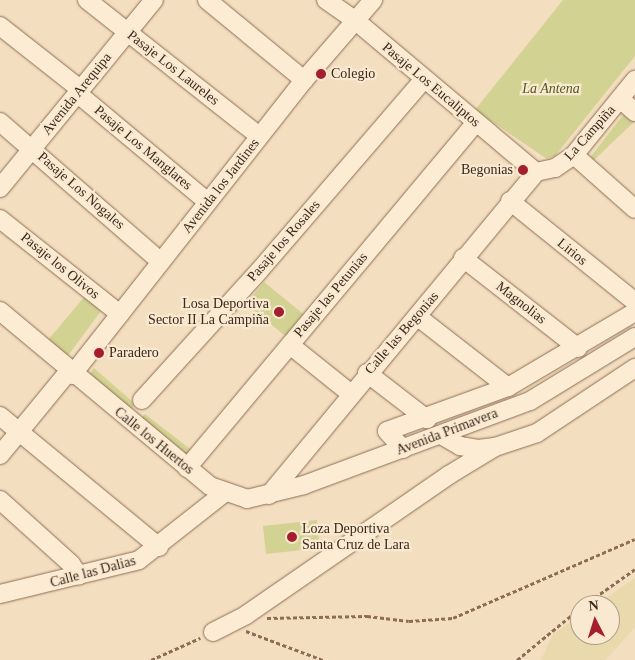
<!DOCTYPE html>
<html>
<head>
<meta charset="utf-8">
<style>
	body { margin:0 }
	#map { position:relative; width:635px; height:660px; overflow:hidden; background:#f3debf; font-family:Georgia,serif }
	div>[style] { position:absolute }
	.farmland>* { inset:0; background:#ead9ac }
	.green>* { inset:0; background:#d2d292 }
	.path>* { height:2.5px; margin-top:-1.25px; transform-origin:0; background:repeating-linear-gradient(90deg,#8e6d55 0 4px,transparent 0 6.5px) }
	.roads { filter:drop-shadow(0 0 1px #8e6d55) drop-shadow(0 0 1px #8e6d55) }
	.minor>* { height:18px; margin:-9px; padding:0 9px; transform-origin:9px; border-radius:9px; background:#fdecd4 }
	.dots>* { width:14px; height:14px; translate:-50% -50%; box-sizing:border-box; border:2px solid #f9e9d0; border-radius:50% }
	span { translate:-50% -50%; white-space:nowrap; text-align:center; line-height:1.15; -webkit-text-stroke:4.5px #f9e9d0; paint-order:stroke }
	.street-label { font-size:14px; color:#3c281b }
	.poi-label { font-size:14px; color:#3c281b }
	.left { translate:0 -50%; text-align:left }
	.right { translate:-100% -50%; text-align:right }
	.park-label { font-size:14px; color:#525b1f; font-style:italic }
	.north { position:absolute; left:570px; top:595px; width:50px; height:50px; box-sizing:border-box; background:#f9e9d0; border:1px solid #ad9c88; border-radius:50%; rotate:355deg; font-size:14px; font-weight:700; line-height:20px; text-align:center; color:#3c281b }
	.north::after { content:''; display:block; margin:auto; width:18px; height:22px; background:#a41e2d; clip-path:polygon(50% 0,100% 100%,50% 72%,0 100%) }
</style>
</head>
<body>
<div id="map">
	<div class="farmland">
		<div style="clip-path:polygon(635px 578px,635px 627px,606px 660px,541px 660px,553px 634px,580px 616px,580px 635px,610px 635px,610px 605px,596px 605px)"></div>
	</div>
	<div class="green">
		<div style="clip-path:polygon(563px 0,635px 0,635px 56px,555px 156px,547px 159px,475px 110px)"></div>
		<div style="clip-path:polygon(627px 110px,635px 121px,594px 160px,589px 159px)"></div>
		<div style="clip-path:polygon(264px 282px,307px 317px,289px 339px,246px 304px)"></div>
		<div style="clip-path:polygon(86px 295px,104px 307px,67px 357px,48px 340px)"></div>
		<div style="clip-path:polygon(94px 368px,135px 404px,128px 413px,87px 378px)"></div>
		<div style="clip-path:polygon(145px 414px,194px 452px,185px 459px,137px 422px)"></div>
		<div style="clip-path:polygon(317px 520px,320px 548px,266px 554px,263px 526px)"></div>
	</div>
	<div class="path">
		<div style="left:584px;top:605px;width:62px;rotate:-35.2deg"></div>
		<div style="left:267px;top:618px;width:100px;rotate:-1.1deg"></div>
		<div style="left:367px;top:616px;width:42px;rotate:6.8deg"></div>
		<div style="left:409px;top:621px;width:44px;rotate:-3.9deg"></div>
		<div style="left:453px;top:618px;width:198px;rotate:-23.5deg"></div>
		<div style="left:246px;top:631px;width:82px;rotate:20.6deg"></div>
		<div style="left:151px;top:660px;width:54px;rotate:-24.2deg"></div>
		<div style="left:517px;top:660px;width:82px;rotate:-39.5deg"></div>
	</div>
	<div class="roads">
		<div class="minor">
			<div style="left:87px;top:0;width:219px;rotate:38.3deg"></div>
			<div style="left:207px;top:0;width:126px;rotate:39.5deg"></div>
			<div style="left:326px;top:0;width:37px;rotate:35deg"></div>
			<div style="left:356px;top:21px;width:235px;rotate:40deg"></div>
			<div style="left:0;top:26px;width:102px;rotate:38.2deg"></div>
			<div style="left:77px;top:93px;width:170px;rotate:39.8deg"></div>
			<div style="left:620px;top:99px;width:20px;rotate:41deg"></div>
			<div style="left:0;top:122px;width:213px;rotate:41deg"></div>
			<div style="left:574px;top:155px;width:81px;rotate:41.5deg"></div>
			<div style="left:536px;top:172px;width:19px;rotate:-12deg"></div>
			<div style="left:555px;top:168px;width:23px;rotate:-34deg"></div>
			<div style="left:574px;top:155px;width:97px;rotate:-50.9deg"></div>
			<div style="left:0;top:188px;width:243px;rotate:-50.7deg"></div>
			<div style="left:510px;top:201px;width:161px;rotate:38.9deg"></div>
			<div style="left:0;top:219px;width:153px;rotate:38.4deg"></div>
			<div style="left:463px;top:258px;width:146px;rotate:38deg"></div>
			<div style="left:0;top:311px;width:273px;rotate:39.8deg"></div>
			<div style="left:210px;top:486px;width:39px;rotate:19deg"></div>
			<div style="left:247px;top:499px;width:59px;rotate:-13.8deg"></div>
			<div style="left:304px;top:485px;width:241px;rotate:-20.4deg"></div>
			<div style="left:530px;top:401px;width:123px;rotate:-31.4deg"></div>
			<div style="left:418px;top:317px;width:114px;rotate:37.9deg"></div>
			<div style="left:290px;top:345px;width:77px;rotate:38.7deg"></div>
			<div style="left:367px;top:373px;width:76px;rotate:37.5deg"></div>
			<div style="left:72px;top:375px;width:375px;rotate:-51.8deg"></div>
			<div style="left:304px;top:80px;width:106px;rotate:-49.2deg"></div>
			<div style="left:142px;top:400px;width:174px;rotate:-47.8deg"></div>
			<div style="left:259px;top:271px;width:252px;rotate:-49.3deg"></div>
			<div style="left:0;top:416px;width:206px;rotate:39.5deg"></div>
			<div style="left:441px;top:435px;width:22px;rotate:30deg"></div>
			<div style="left:460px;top:446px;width:18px;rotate:9deg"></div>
			<div style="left:478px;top:449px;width:17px;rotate:-7deg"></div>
			<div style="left:495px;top:447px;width:44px;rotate:-18.4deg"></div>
			<div style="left:537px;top:433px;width:118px;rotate:-33.6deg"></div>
			<div style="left:403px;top:449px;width:24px;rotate:-132deg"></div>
			<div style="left:387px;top:431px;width:129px;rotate:-20deg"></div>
			<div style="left:508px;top:387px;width:147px;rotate:-30.6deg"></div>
			<div style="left:0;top:455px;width:109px;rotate:-50.6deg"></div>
			<div style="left:187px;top:468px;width:449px;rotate:-50.1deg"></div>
			<div style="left:269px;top:495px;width:419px;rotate:-50.4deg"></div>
			<div style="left:0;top:500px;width:96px;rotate:42deg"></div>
			<div style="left:71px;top:564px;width:14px;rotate:56deg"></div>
			<div style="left:0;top:594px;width:143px;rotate:-13.7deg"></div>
			<div style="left:139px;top:560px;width:108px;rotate:-38.2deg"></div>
			<div style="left:213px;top:632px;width:37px;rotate:-27deg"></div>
			<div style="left:246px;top:615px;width:247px;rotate:-34.6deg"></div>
			<div style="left:449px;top:475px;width:54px;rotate:-31.3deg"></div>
		</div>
	</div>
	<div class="dots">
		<div style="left:321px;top:74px;background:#a41e2d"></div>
		<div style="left:523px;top:170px;background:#a41e2d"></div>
		<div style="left:279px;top:312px;background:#a41e2d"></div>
		<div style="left:99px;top:353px;background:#a41e2d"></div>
		<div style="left:292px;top:537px;background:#a41e2d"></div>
	</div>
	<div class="street-label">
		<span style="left:173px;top:68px;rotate:38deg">Pasaje Los Laureles</span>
		<span style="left:431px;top:85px;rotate:40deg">Pasaje Los Eucaliptos</span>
		<span style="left:77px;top:94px;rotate:-51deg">Avenida Arequipa</span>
		<span style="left:590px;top:133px;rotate:-48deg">La Campiña</span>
		<span style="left:143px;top:148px;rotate:40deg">Pasaje Los Manglares</span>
		<span style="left:221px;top:186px;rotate:-52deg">Avenida los Jardines</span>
		<span style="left:81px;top:191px;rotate:41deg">Pasaje Los Nogales</span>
		<span style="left:284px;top:241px;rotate:-49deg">Pasaje los Rosales</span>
		<span style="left:572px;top:252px;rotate:39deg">Lirios</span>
		<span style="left:60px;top:266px;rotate:39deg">Pasaje los Olivos</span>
		<span style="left:331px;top:295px;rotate:-50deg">Pasaje las Petunias</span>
		<span style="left:521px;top:303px;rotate:38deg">Magnolias</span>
		<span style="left:402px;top:333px;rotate:-49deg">Calle las Begonias</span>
		<span style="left:447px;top:432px;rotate:-21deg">Avenida Primavera</span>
		<span style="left:154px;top:441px;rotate:39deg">Calle los Huertos</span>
		<span style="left:93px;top:572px;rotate:-15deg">Calle las Dalias</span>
	</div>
	<div class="poi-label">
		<span class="left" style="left:331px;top:74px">Colegio</span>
		<span class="right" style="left:513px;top:170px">Begonias</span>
		<span class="right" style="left:269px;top:312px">Losa Deportiva<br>Sector II La Campiña</span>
		<span class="left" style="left:109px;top:353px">Paradero</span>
		<span class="left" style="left:302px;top:537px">Loza Deportiva<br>Santa Cruz de Lara</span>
	</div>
	<div class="park-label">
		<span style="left:551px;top:89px">La Antena</span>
	</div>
	<div class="north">N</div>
</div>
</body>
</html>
